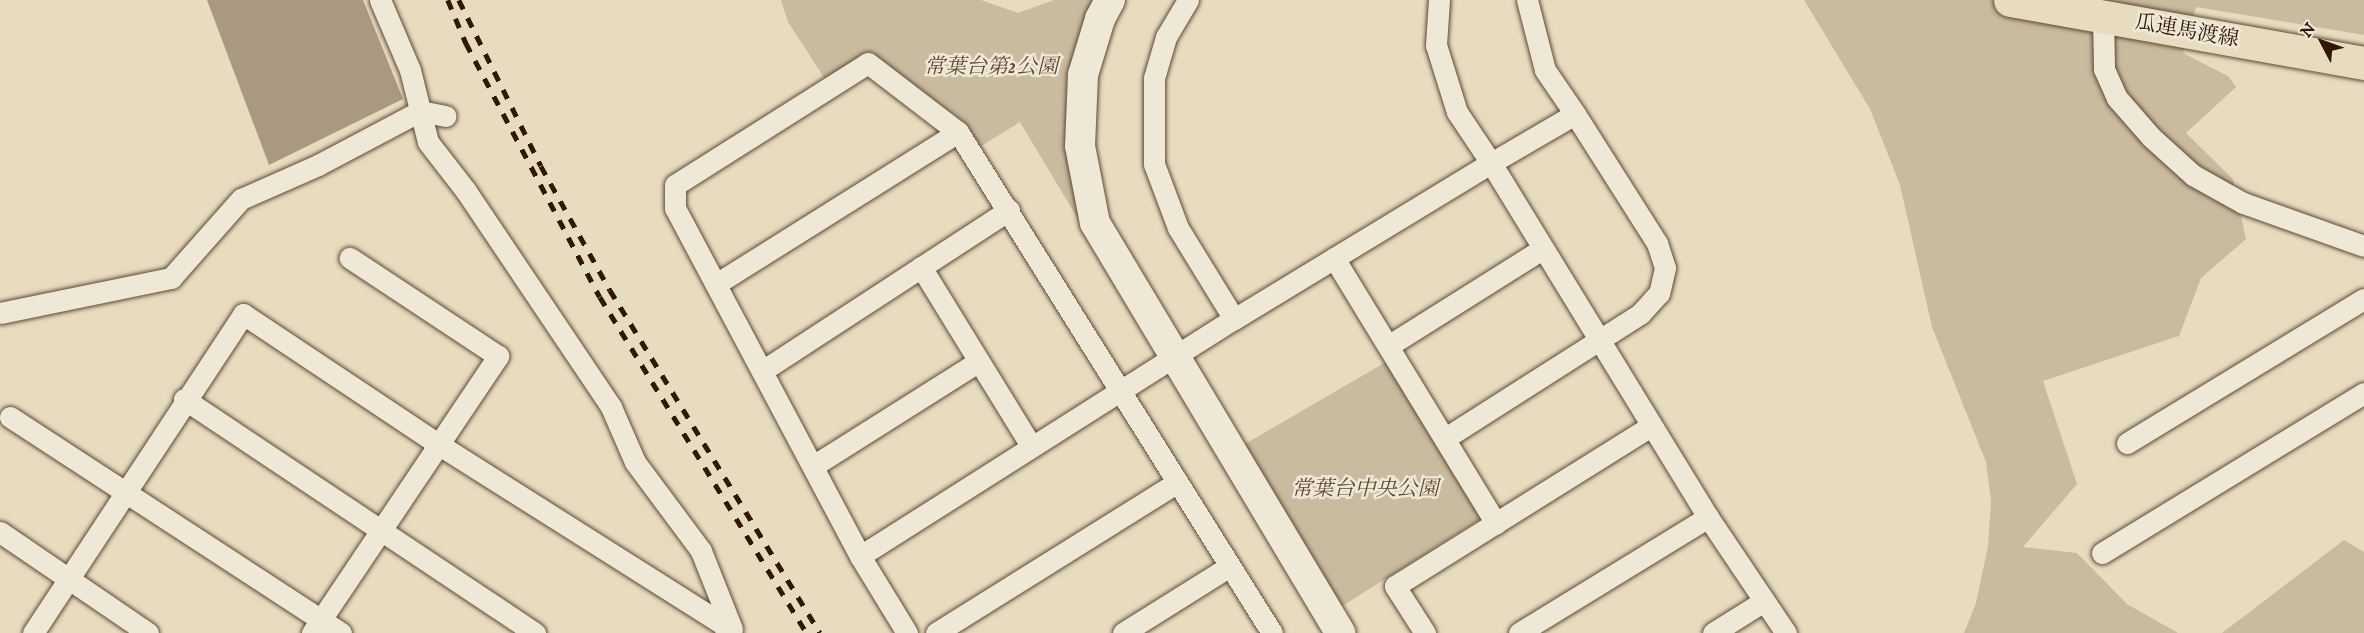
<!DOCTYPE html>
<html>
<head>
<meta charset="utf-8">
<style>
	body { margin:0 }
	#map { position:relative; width:2364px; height:633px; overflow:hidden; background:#e8dcc0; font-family:"IM FELL DW Pica","Noto Serif JP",serif }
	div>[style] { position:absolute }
	.green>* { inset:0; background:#c9bba0 }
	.water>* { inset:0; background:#a99981 }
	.roads { filter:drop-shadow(0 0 2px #5e4934) drop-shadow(0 0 2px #5e4934) }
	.street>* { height:21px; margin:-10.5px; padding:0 10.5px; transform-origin:10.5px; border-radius:10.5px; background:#f0e8d6 }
	.secondary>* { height:30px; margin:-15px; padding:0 15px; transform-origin:15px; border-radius:15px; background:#f0e8d6 }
	.primary>* { height:33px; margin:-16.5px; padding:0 16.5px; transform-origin:16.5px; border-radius:16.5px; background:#e8dcc0 }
	.rail>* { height:4.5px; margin-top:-2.25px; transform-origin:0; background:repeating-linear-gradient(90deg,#301806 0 10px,transparent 0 20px) }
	span { translate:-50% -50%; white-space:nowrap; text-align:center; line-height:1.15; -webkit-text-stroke:5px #f0e8d6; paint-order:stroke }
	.street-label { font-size:21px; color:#301806 }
	.park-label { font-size:21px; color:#5e4934; font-style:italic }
	.north { position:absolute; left:2292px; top:12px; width:60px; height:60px; -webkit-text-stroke:4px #f0e8d6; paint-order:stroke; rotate:311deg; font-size:16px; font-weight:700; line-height:24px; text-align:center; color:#301806 }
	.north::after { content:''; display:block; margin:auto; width:21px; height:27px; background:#301806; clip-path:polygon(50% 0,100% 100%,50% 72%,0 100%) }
</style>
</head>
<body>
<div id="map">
	<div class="green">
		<div style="clip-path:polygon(781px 0,981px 0,1018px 13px,1054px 0,1098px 0,1088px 217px,1078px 219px,1020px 122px,978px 148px,963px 121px,868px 54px,825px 79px,788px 22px)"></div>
		<div style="clip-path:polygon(1804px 0,2364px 0,2364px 35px,2196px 7px,2183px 53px,2228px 76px,2236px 87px,2186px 133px,2233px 179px,2246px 239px,2201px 278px,2179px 336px,2043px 381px,2077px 484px,2023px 547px,2077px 553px,2127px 604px,2178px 633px,1964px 633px,1976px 603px,1988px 546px,1991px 501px,1986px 462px,1932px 327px,1900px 185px,1870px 109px)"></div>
		<div style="clip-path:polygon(1386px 362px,1482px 518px,1339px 608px,1240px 447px)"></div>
		<div style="clip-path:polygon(2344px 540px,2364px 552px,2364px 633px,2222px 633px)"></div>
	</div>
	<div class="water">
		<div style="clip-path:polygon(207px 0,363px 0,403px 99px,269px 165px)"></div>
	</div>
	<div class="roads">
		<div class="street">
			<div style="left:380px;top:0;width:76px;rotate:66.8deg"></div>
			<div style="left:410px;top:70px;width:74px;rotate:76deg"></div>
			<div style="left:428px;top:142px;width:62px;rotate:52.2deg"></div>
			<div style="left:466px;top:191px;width:260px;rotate:56.1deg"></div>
			<div style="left:611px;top:407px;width:60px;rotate:66.4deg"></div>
			<div style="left:635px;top:462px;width:111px;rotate:53.4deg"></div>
			<div style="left:701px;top:551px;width:84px;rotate:68.3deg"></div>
			<div style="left:1188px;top:0;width:43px;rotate:120.7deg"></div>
			<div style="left:1166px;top:37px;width:43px;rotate:106.3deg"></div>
			<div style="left:1154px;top:78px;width:86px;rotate:90deg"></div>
			<div style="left:1154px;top:164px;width:68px;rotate:69.4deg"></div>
			<div style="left:1178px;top:228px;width:107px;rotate:58.4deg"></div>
			<div style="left:1439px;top:0;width:45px;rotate:93.8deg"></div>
			<div style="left:1436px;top:45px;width:70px;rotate:72.6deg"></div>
			<div style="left:1457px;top:112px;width:61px;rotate:56.3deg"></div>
			<div style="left:1491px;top:163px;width:97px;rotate:-30.3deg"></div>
			<div style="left:1575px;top:114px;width:153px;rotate:57.6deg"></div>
			<div style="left:1657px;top:243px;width:26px;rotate:72deg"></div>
			<div style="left:1665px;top:268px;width:26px;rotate:103deg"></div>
			<div style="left:1659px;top:293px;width:28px;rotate:132deg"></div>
			<div style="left:1640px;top:314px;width:231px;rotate:147.5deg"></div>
			<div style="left:1527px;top:0;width:72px;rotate:75.6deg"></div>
			<div style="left:1545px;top:70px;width:53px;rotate:55.7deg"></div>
			<div style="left:2103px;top:15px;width:54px;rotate:88.9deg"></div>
			<div style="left:2104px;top:69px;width:32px;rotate:66deg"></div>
			<div style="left:2117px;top:98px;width:52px;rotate:48.9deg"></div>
			<div style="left:2151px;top:137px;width:57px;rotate:42.1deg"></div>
			<div style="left:2193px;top:175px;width:57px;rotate:29.2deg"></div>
			<div style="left:2243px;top:203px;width:128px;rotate:19.6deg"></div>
			<div style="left:1334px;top:258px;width:311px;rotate:58.6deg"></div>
			<div style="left:921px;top:267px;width:210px;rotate:58.4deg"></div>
			<div style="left:716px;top:284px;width:286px;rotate:-32.1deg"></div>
			<div style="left:958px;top:132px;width:591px;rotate:57.92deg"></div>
			<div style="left:0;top:313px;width:175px;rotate:-11.6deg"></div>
			<div style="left:171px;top:278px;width:106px;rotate:-48.5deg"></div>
			<div style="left:241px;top:199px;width:84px;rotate:-23.8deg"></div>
			<div style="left:318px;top:165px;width:115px;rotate:-27.9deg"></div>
			<div style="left:420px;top:111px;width:26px;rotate:11deg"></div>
			<div style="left:1388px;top:346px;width:182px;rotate:-32.2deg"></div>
			<div style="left:762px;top:371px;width:295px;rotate:-33.1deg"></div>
			<div style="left:184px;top:399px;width:422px;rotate:33.7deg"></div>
			<div style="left:10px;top:417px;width:395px;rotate:33.1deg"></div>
			<div style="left:2127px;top:443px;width:277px;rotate:-31.3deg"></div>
			<div style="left:813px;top:466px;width:196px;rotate:-32.3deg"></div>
			<div style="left:0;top:532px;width:179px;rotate:34.3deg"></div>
			<div style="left:2102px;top:553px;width:307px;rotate:-31.4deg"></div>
			<div style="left:860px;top:556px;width:443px;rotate:-32.4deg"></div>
			<div style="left:1234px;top:319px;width:301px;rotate:-31.3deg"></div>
			<div style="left:1491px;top:163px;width:415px;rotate:58.5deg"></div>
			<div style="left:1708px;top:517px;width:140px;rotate:56.1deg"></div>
			<div style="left:33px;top:633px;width:382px;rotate:-56.6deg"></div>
			<div style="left:243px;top:314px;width:234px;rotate:33.7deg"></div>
			<div style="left:438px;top:444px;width:344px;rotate:32.3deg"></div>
			<div style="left:729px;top:628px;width:6px;rotate:129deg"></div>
			<div style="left:312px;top:633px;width:334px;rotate:-56.1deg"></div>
			<div style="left:498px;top:356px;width:178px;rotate:-146.5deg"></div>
			<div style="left:907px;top:633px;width:90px;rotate:-121.4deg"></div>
			<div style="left:860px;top:556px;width:394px;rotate:-118deg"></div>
			<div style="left:675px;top:208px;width:23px;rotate:-90deg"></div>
			<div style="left:675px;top:185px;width:228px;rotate:-32.3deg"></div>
			<div style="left:868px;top:63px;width:113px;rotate:37.5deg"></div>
			<div style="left:936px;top:633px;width:285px;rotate:-32deg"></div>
			<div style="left:1123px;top:633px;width:126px;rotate:-32.1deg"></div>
			<div style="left:1425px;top:633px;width:56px;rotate:-122.6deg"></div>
			<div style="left:1395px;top:586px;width:302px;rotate:-32deg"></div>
			<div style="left:1519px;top:633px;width:222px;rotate:-31.5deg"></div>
			<div style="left:1713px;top:633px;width:60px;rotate:-32.1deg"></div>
		</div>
		<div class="secondary">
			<div style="left:1110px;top:0;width:21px;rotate:118deg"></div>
			<div style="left:1100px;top:19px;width:59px;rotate:106.9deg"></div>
			<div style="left:1083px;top:75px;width:71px;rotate:92.4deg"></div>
			<div style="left:1080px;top:146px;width:78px;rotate:79deg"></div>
			<div style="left:1095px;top:223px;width:478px;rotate:59.1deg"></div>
		</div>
		<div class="primary">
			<div style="left:2010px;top:0;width:360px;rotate:10.1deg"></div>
		</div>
	</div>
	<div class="rail">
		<div style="left:448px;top:0;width:47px;rotate:67.3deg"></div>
		<div style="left:466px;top:43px;width:287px;rotate:62.2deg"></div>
		<div style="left:600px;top:297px;width:395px;rotate:58.4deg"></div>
		<div style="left:459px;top:0;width:185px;rotate:63.7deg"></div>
		<div style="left:541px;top:166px;width:142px;rotate:60.9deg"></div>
		<div style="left:610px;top:290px;width:402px;rotate:58.5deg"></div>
	</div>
	<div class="street-label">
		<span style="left:2187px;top:31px;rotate:10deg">瓜連馬渡線</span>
	</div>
	<div class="park-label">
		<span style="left:991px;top:67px">常葉台第2公園</span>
		<span style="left:1365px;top:489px">常葉台中央公園</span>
	</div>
	<div class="north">N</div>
</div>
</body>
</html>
